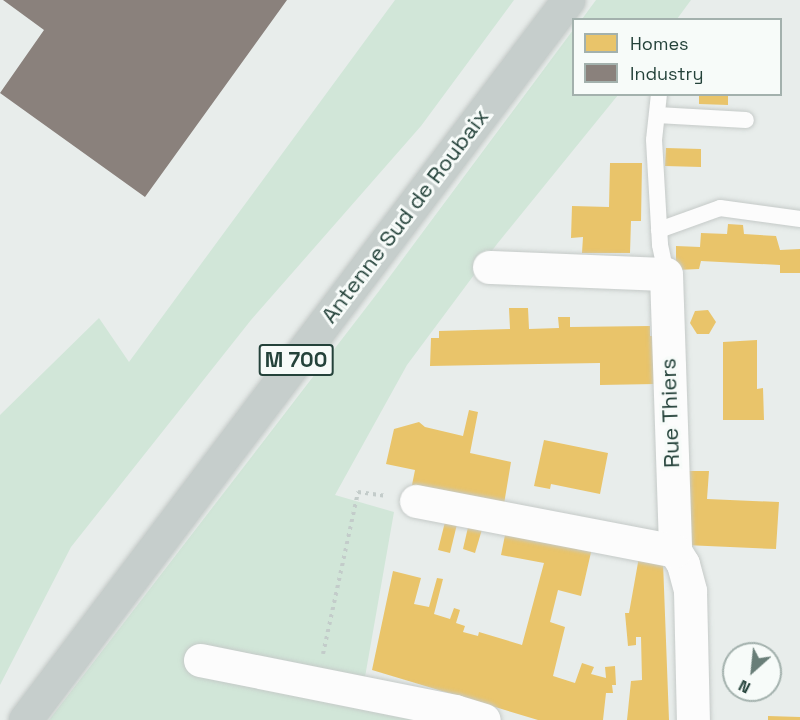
<!DOCTYPE html>
<html>
<head>
<meta charset="utf-8">
<style>
	body { margin:0 }
	#map { position:relative; width:800px; height:720px; overflow:hidden; background:#e8edeb; font-family:"Space Grotesk",sans-serif }
	div>[style] { position:absolute }
	.green>* { inset:0; background:#d1e6d8 }
	.homes>* { inset:0; background:#e9c46a }
	.industry>* { inset:0; background:#8a817c }
	.path>* { height:4px; margin-top:-2px; transform-origin:0; background:repeating-linear-gradient(90deg,#c3ccca 0 3px,transparent 0 7.5px) }
	.roads { filter:drop-shadow(0 0 2px #c5cac8) drop-shadow(0 0 2px #c5cac8) }
	.service>* { height:16px; margin:-8px; padding:0 8px; transform-origin:8px; border-radius:8px; background:#fcfcfc }
	.minor>* { height:33px; margin:-16.5px; padding:0 16.5px; transform-origin:16.5px; border-radius:16.5px; background:#fcfcfc }
	.trunk>* { height:33px; margin:-16.5px; padding:0 16.5px; transform-origin:16.5px; border-radius:16.5px; background:#c6cecc }
	span { translate:-50% -50%; white-space:nowrap; text-align:center; line-height:1.15; -webkit-text-stroke:6px #f7fbf9; paint-order:stroke }
	.shield-label span { padding:2px 4px; background:#f7fbf9; border:2px solid; border-radius:4px; -webkit-text-stroke-width:0 }
	.shield-label { font-size:21px; color:#24423a; font-weight:700 }
	.street-label { font-size:22px; color:#24423a }
	.legend { position:absolute; left:572px; top:18px; width:210px; height:78px; box-sizing:border-box; background:#f7fbf9; border:2px solid #a3b1ad; margin:0; padding:8px 10px; list-style:none; font-size:18px; color:#24423a }
	.legend li { display:flex; align-items:center; gap:12px; height:30px }
	.legend b { width:30px; border:2px solid #a3b1ad }
	.north { position:absolute; left:722px; top:642px; width:60px; height:60px; box-sizing:border-box; background:#f7fbf9; border:2px solid #a3b1ad; border-radius:50%; rotate:207deg; font-size:16px; font-weight:700; line-height:24px; text-align:center; color:#24423a }
	.north::after { content:''; display:block; margin:auto; width:21px; height:27px; background:#697e78; clip-path:polygon(50% 0,100% 100%,50% 72%,0 100%) }
</style>
</head>
<body>
<div id="map">
	<div class="green">
		<div style="clip-path:polygon(395px 0,514px 0,421px 126px,251px 320px,71px 547px,0 685px,0 415px,99px 318px,129px 362px)"></div>
		<div style="clip-path:polygon(596px 0,691px 0,677px 19px,582px 19px)"></div>
		<div style="clip-path:polygon(573px 30px,574px 94px,618px 95px,497px 244px,407px 365px,335px 495px,394px 512px,365px 677px,427px 720px,49px 720px,379px 291px)"></div>
	</div>
	<div class="homes">
		<div style="clip-path:polygon(699px 94px,728px 94px,728px 105px,699px 104px)"></div>
		<div style="clip-path:polygon(666px 148px,701px 149px,701px 167px,665px 166px)"></div>
		<div style="clip-path:polygon(610px 163px,642px 163px,641px 221px,631px 221px,630px 253px,582px 253px,583px 237px,571px 238px,572px 206px,609px 207px)"></div>
		<div style="clip-path:polygon(728px 224px,743px 225px,744px 234px,776px 236px,780px 250px,800px 249px,800px 273px,780px 273px,780px 265px,701px 261px,699px 269px,676px 270px,676px 246px,700px 247px,701px 233px,727px 234px)"></div>
		<div style="clip-path:polygon(509px 308px,528px 308px,529px 329px,559px 328px,558px 317px,570px 317px,570px 327px,650px 326px,650px 336px,654px 336px,655px 384px,600px 385px,600px 363px,430px 366px,431px 338px,439px 338px,439px 331px,510px 329px)"></div>
		<div style="clip-path:polygon(708px 310px,716px 322px,709px 334px,697px 334px,690px 323px,695px 311px)"></div>
		<div style="clip-path:polygon(757px 340px,757px 389px,763px 388px,764px 420px,723px 420px,723px 342px)"></div>
		<div style="clip-path:polygon(469px 410px,478px 412px,470px 453px,511px 462px,504px 504px,412px 485px,415px 470px,386px 464px,394px 429px,419px 422px,425px 427px,463px 436px)"></div>
		<div style="clip-path:polygon(544px 440px,608px 453px,600px 494px,551px 484px,550px 489px,534px 486px)"></div>
		<div style="clip-path:polygon(684px 471px,709px 471px,707px 499px,779px 502px,776px 549px,685px 545px)"></div>
		<div style="clip-path:polygon(446px 518px,458px 520px,450px 553px,438px 550px)"></div>
		<div style="clip-path:polygon(469px 523px,483px 526px,475px 553px,463px 549px)"></div>
		<div style="clip-path:polygon(506px 530px,592px 548px,581px 596px,558px 590px,550px 622px,565px 627px,553px 676px,575px 683px,582px 663px,594px 667px,591px 674px,606px 678px,605px 667px,615px 666px,616px 685px,612px 685px,613px 693px,606px 693px,603px 720px,538px 720px,372px 670px,393px 571px,421px 578px,414px 604px,429px 607px,437px 578px,443px 579px,434px 614px,450px 619px,454px 608px,460px 610px,456px 623px,465px 626px,463px 632px,478px 636px,479px 632px,522px 645px,544px 563px,501px 555px)"></div>
		<div style="clip-path:polygon(639px 557px,663px 562px,669px 720px,627px 720px,631px 681px,642px 680px,641px 637px,636px 637px,636px 645px,628px 646px,625px 613px,629px 613px)"></div>
		<div style="clip-path:polygon(768px 716px,800px 717px,800px 720px,768px 720px)"></div>
	</div>
	<div class="industry">
		<div style="clip-path:polygon(3px 0,287px 0,145px 197px,0 93px,44px 30px)"></div>
	</div>
	<div class="path">
		<div style="left:323px;top:654px;width:166px;rotate:-77.8deg"></div>
		<div style="left:358px;top:492px;width:29px;rotate:8deg"></div>
	</div>
	<div class="roads">
		<div class="service">
			<div style="left:659px;top:94px;width:46px;rotate:96.2deg"></div>
			<div style="left:654px;top:140px;width:105px;rotate:86.7deg"></div>
			<div style="left:660px;top:245px;width:30px;rotate:78deg"></div>
			<div style="left:657px;top:115px;width:89px;rotate:3.2deg"></div>
			<div style="left:659px;top:230px;width:65px;rotate:-19.8deg"></div>
			<div style="left:720px;top:208px;width:81px;rotate:7.8deg"></div>
		</div>
		<div class="minor">
			<div style="left:489px;top:267px;width:177px;rotate:2.3deg"></div>
			<div style="left:666px;top:274px;width:277px;rotate:88.1deg"></div>
			<div style="left:675px;top:551px;width:15px;rotate:58deg"></div>
			<div style="left:683px;top:564px;width:28px;rotate:75deg"></div>
			<div style="left:690px;top:591px;width:129px;rotate:88.7deg"></div>
			<div style="left:416px;top:501px;width:264px;rotate:10.9deg"></div>
			<div style="left:200px;top:660px;width:260px;rotate:11.3deg"></div>
			<div style="left:455px;top:711px;width:30px;rotate:17deg"></div>
		</div>
		<div class="trunk">
			<div style="left:25px;top:720px;width:902px;rotate:-52.98deg"></div>
		</div>
	</div>
	<div class="shield-label">
		<span style="left:296px;top:360px">M 700</span>
	</div>
	<div class="street-label">
		<span style="left:405px;top:216px;rotate:-53deg">Antenne Sud de Roubaix</span>
		<span style="left:670px;top:413px;rotate:-92deg">Rue Thiers</span>
	</div>
	<ul class="legend">
	<li><b style="height:16px;background:#e9c46a"></b>Homes</li>
	<li><b style="height:16px;background:#8a817c"></b>Industry</li>
	</ul>
	<div class="north">N</div>
</div>
</body>
</html>
